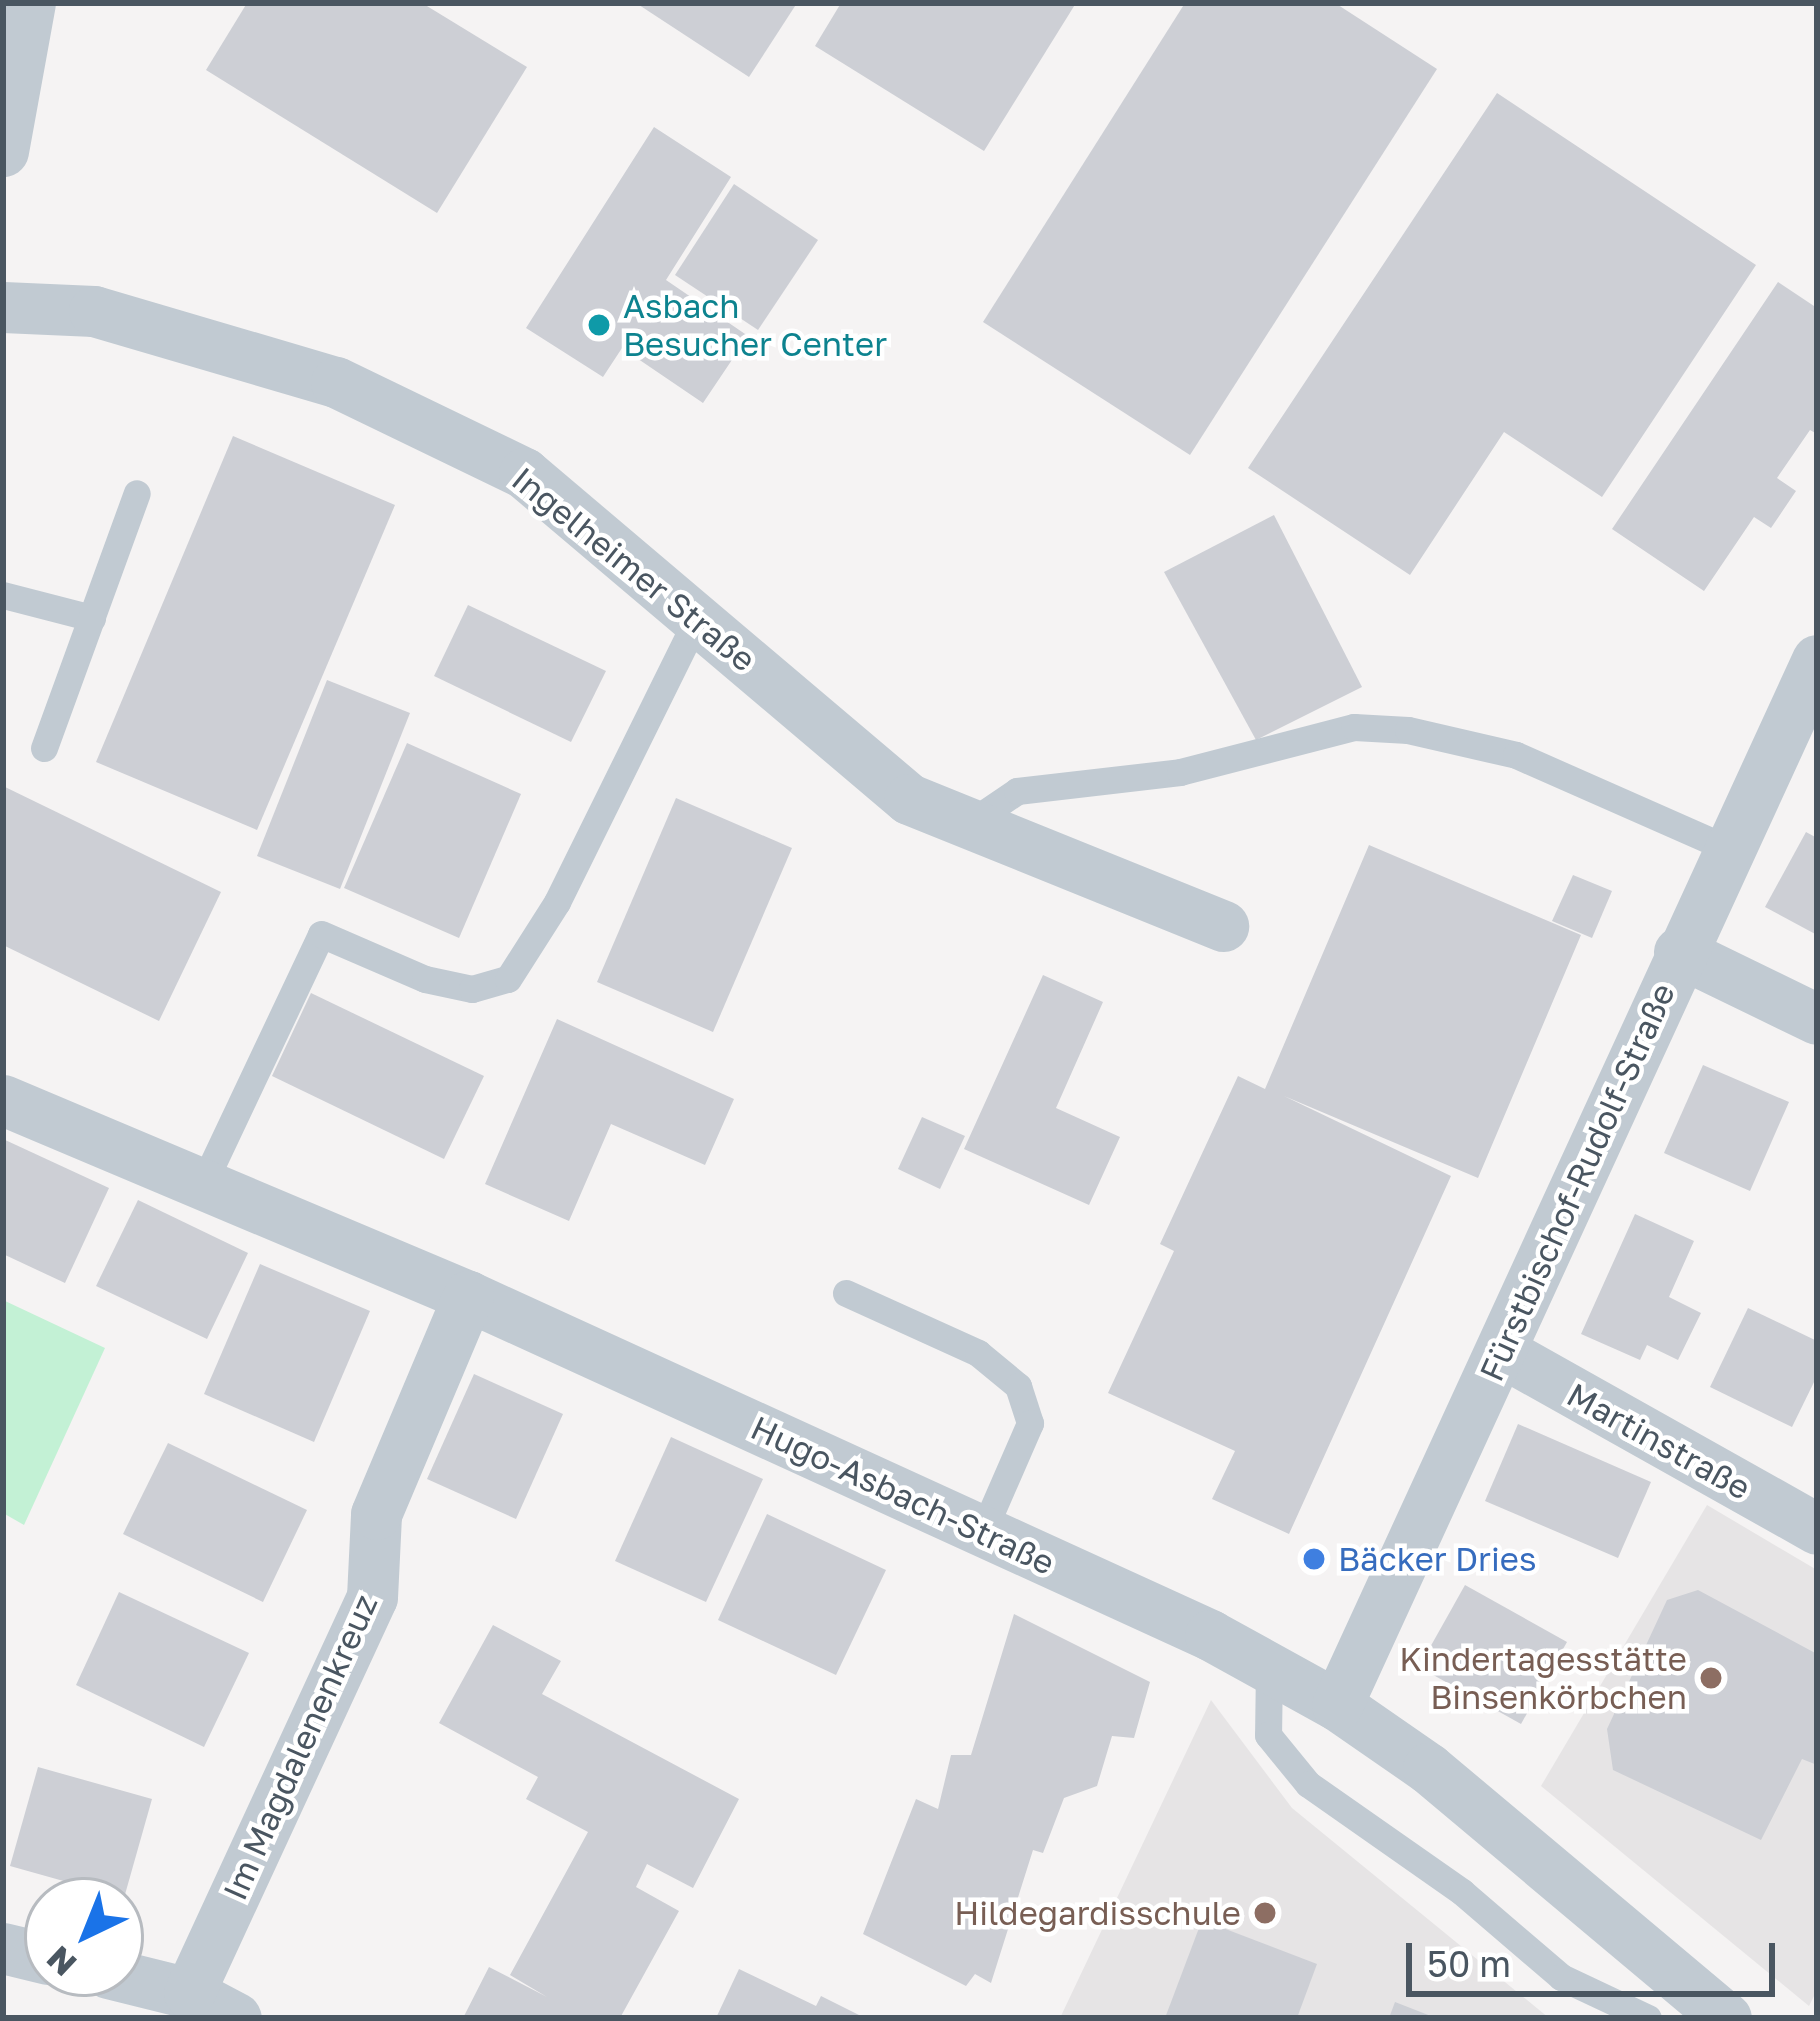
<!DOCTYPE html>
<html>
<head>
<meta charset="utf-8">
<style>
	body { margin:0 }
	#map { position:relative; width:1820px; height:2021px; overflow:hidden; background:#f5f3f3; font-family:"Golos Text",sans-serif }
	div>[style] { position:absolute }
	.education>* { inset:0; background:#e6e4e5 }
	.green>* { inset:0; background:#c3f1d5 }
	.building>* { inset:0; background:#cdcfd5 }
	.service>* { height:27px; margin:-13.5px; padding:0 13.5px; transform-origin:13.5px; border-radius:13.5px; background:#c1cad2 }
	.minor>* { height:51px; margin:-25.5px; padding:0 25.5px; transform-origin:25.5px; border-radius:25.5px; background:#c1cad2 }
	.dots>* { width:33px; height:33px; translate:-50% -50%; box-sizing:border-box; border:6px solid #fff; border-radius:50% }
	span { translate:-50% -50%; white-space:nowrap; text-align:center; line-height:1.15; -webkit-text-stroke:9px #fff; paint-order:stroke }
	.culture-label { font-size:33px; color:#0d838f }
	.left { translate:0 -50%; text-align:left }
	.street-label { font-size:33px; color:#4a5661 }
	.shop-label { font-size:33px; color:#366cbe }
	.education-label { font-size:33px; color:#785e54 }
	.right { translate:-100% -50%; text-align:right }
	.frame { position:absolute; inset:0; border:6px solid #4a5661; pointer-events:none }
	.north { position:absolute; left:24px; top:1877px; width:120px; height:120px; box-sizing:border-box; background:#fff; border:3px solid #b7bbc0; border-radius:50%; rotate:223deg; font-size:33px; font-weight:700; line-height:48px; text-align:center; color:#4a5661 }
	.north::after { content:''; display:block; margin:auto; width:42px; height:54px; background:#1a73e8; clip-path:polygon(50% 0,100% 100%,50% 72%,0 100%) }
	.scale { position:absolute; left:1406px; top:1943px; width:369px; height:54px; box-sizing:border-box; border:6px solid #4a5661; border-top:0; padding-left:15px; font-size:36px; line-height:42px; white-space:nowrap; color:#4a5661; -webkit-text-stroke:9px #fff; paint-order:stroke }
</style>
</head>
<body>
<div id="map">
	<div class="education">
		<div style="clip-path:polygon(1707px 1505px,1817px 1570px,1817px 1990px,1809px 2006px,1541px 1786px)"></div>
		<div style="clip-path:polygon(1211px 1700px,1292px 1808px,1549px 2018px,1060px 2018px)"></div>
	</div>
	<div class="green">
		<div style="clip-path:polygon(3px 1300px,105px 1348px,24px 1525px,3px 1513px)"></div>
	</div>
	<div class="building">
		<div style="clip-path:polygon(247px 3px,422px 3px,527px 67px,437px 213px,206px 70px)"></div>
		<div style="clip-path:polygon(636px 3px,797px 3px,749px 77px)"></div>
		<div style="clip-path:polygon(841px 3px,1076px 3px,984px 151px,815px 46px)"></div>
		<div style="clip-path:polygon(1185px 3px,1335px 3px,1437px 69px,1190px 455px,983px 322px)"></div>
		<div style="clip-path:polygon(1497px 93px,1756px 265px,1602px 497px,1504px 432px,1410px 575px,1248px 468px)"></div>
		<div style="clip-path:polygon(654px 127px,731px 177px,666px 280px,748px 336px,703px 403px,622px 348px,603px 377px,526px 328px)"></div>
		<div style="clip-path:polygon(734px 184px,818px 240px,758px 330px,675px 275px)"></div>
		<div style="clip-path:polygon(1778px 282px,1817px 308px,1817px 434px,1810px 430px,1777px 478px,1796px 491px,1771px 528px,1754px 517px,1704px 591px,1612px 529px)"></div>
		<div style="clip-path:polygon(233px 436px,395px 505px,257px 830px,96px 762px)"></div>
		<div style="clip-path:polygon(1274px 515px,1362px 687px,1256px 740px,1164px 572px)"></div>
		<div style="clip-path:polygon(468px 605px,606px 671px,571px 742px,434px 676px)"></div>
		<div style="clip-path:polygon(327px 680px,410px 713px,340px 889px,257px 856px)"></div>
		<div style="clip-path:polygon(407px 743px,521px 794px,459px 938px,344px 888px)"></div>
		<div style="clip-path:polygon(3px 786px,221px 892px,159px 1021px,3px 945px)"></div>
		<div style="clip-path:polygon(676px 798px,792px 848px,713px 1032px,597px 982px)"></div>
		<div style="clip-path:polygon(1806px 832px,1817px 838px,1817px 935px,1765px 907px)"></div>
		<div style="clip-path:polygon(1369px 845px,1581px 935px,1478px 1178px,1284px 1096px,1451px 1176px,1289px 1534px,1212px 1499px,1235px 1451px,1108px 1393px,1174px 1251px,1160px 1244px,1238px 1076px,1265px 1089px)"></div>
		<div style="clip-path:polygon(1573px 875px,1612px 891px,1592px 938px,1552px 921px)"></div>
		<div style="clip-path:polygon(1043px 975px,1103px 1002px,1056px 1108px,1120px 1137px,1089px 1205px,964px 1149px)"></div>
		<div style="clip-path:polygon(311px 993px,484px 1076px,444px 1159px,272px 1076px)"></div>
		<div style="clip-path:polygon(557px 1019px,734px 1099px,705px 1165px,611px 1124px,569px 1221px,485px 1184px)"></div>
		<div style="clip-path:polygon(1703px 1065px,1789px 1102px,1750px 1191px,1664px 1153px)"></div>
		<div style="clip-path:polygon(922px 1117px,965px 1136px,940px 1189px,898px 1169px)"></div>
		<div style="clip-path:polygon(3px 1139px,109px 1188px,65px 1283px,3px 1254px)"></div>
		<div style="clip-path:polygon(138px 1200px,248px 1253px,207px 1339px,96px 1286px)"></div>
		<div style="clip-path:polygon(1635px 1214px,1694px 1241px,1669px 1297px,1701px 1313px,1678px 1360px,1647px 1345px,1640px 1360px,1581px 1334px)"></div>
		<div style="clip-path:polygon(260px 1264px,370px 1311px,314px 1442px,204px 1394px)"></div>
		<div style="clip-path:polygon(1748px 1308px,1817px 1341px,1817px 1376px,1792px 1427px,1710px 1387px)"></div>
		<div style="clip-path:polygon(474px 1374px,563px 1414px,516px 1519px,427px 1479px)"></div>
		<div style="clip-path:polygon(1518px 1424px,1651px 1482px,1618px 1558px,1485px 1501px)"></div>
		<div style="clip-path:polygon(671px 1437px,763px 1479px,706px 1602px,615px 1561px)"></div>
		<div style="clip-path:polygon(168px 1443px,307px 1510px,263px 1602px,123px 1534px)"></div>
		<div style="clip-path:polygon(767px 1514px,886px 1570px,836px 1675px,718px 1620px)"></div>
		<div style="clip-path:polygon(1465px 1585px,1567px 1642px,1521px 1724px,1419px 1667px)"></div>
		<div style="clip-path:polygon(1698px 1590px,1817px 1654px,1817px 1765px,1802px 1759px,1761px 1840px,1613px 1770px,1607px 1729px,1667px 1600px)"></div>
		<div style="clip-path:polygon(119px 1592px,249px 1653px,204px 1747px,76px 1685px)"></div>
		<div style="clip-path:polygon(1014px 1614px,1150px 1682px,1134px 1738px,1112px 1736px,1097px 1786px,1064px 1798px,1043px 1853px,1033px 1850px,991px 1983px,975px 1974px,966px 1986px,863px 1934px,916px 1799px,938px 1809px,951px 1755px,971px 1755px)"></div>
		<div style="clip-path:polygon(493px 1625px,561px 1661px,542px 1694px,739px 1799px,693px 1888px,647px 1864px,636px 1887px,679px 1911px,620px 2018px,463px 2018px,489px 1967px,547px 1997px,510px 1975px,588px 1832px,526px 1799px,538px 1777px,439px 1723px)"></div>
		<div style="clip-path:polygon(38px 1767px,152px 1799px,124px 1898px,10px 1866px)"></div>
		<div style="clip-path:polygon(1202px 1920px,1317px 1964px,1297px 2018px,1165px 2018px)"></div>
		<div style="clip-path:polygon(739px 1969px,816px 2006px,821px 1996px,865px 2018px,716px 2018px)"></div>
		<div style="clip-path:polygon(1395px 2002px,1436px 2018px,1389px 2018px)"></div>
	</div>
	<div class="service">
		<div style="left:3px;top:595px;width:92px;rotate:14.5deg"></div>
		<div style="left:44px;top:748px;width:271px;rotate:-70deg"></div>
		<div style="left:970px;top:823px;width:57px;rotate:-34.2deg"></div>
		<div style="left:1017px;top:791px;width:164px;rotate:-6.6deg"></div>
		<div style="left:1180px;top:772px;width:180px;rotate:-14.5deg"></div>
		<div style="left:1354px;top:727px;width:54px;rotate:3.2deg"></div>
		<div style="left:1408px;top:730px;width:111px;rotate:13deg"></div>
		<div style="left:1516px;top:755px;width:228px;rotate:23.8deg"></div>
		<div style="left:203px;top:1184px;width:276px;rotate:-64.7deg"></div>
		<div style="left:321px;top:934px;width:113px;rotate:23.4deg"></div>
		<div style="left:425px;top:979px;width:48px;rotate:12deg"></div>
		<div style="left:472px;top:989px;width:37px;rotate:-16deg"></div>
		<div style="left:508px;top:979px;width:91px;rotate:-57.5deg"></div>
		<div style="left:557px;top:902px;width:316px;rotate:-63.7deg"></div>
		<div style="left:846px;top:1293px;width:145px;rotate:24.4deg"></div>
		<div style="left:978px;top:1353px;width:52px;rotate:39.5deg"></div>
		<div style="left:1018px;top:1386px;width:39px;rotate:72deg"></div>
		<div style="left:1030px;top:1423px;width:118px;rotate:113.5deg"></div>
		<div style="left:1269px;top:1667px;width:68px;rotate:90.8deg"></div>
		<div style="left:1268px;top:1735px;width:63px;rotate:50.8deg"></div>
		<div style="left:1308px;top:1784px;width:188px;rotate:35deg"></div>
		<div style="left:1462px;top:1892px;width:130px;rotate:40.6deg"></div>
		<div style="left:1561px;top:1977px;width:96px;rotate:25.2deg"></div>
	</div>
	<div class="minor">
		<div style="left:3px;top:151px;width:150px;rotate:-79.7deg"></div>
		<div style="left:3px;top:307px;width:91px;rotate:2.5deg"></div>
		<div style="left:94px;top:311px;width:252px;rotate:16.4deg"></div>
		<div style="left:336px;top:382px;width:209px;rotate:25.8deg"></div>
		<div style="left:524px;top:473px;width:504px;rotate:40.26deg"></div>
		<div style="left:909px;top:799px;width:339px;rotate:22deg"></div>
		<div style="left:1679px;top:952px;width:153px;rotate:25.9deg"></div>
		<div style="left:3px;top:1100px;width:505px;rotate:22.86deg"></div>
		<div style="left:468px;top:1296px;width:816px;rotate:24.55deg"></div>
		<div style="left:1210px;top:1635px;width:145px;rotate:28.9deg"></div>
		<div style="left:1337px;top:1705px;width:111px;rotate:34.7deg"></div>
		<div style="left:1428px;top:1768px;width:389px;rotate:40deg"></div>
		<div style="left:1502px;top:1352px;width:361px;rotate:29.3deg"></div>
		<div style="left:1337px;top:1705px;width:1150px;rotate:-65.33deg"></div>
		<div style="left:3px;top:1948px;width:46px;rotate:13.7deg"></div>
		<div style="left:108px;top:1973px;width:83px;rotate:13.9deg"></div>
		<div style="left:189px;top:1993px;width:53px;rotate:28deg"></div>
		<div style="left:189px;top:1993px;width:436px;rotate:-65.2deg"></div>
		<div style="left:372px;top:1597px;width:83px;rotate:-87.2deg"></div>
		<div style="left:376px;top:1514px;width:237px;rotate:-67.1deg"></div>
	</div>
	<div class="dots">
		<div style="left:599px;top:325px;background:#0f9aa8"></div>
		<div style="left:1314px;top:1559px;background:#3f7fe0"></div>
		<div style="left:1711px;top:1678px;background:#8d6e63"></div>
		<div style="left:1265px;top:1913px;background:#8d6e63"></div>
	</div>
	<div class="culture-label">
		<span class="left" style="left:623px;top:325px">Asbach<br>Besucher Center</span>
	</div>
	<div class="street-label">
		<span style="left:634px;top:569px;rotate:39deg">Ingelheimer Straße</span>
		<span style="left:1577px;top:1182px;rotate:-66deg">Fürstbischof-Rudolf-Straße</span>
		<span style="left:1659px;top:1441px;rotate:29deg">Martinstraße</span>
		<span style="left:903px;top:1495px;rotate:25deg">Hugo-Asbach-Straße</span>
		<span style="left:300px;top:1747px;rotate:-66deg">Im Magdalenenkreuz</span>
	</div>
	<div class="shop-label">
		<span class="left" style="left:1338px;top:1559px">Bäcker Dries</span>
	</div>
	<div class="education-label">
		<span class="right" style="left:1687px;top:1678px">Kindertagesstätte<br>Binsenkörbchen</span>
		<span class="right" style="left:1241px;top:1913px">Hildegardisschule</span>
	</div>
	<div class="frame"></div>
	<div class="north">N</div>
	<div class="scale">50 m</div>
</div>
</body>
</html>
